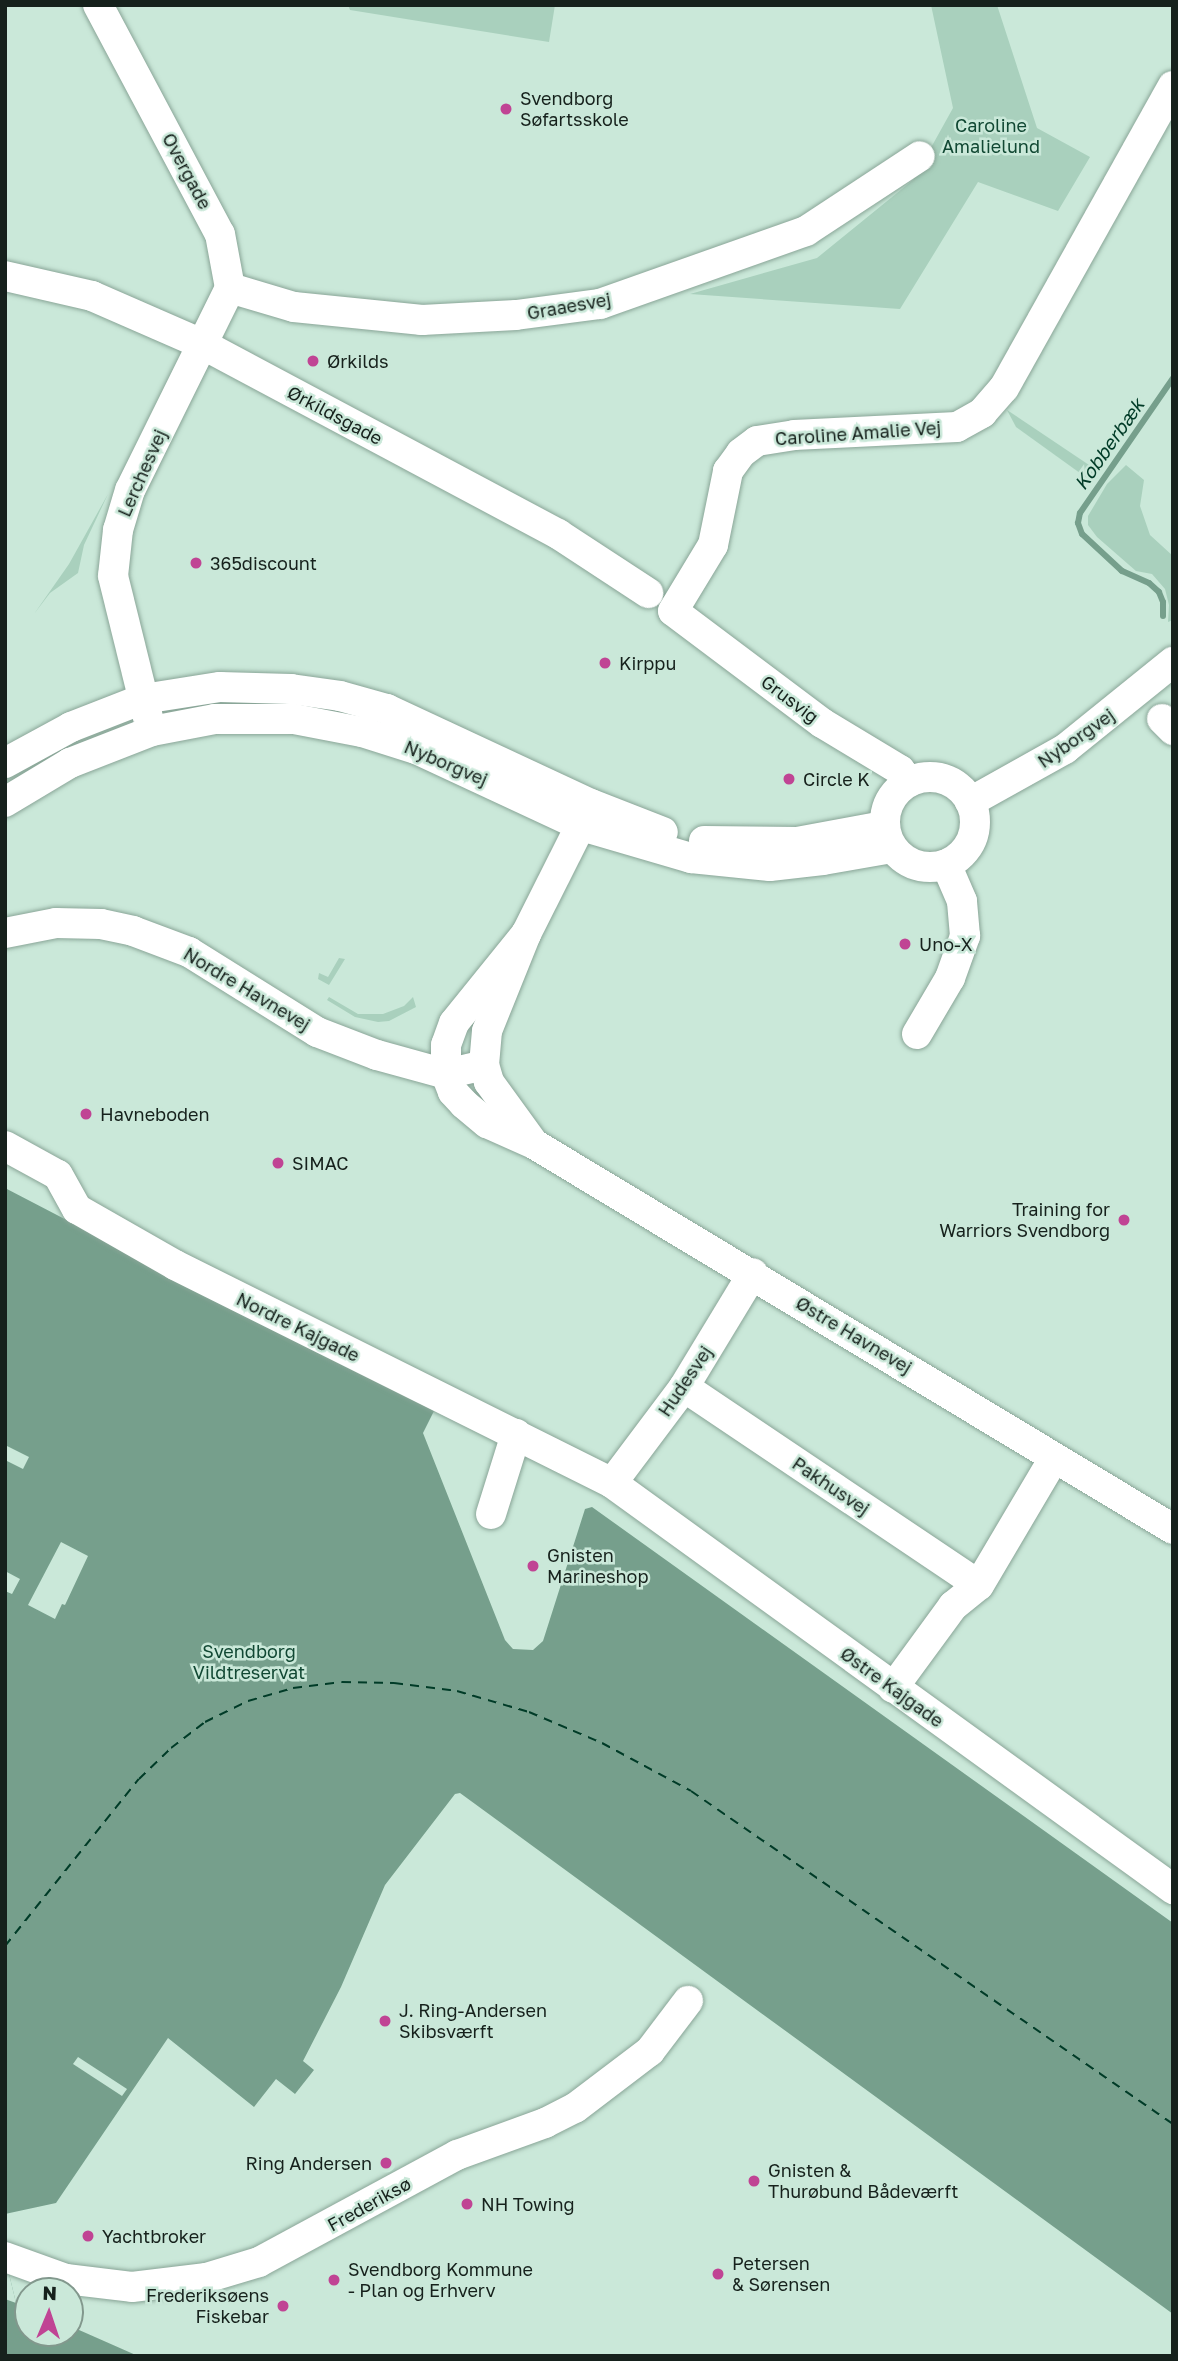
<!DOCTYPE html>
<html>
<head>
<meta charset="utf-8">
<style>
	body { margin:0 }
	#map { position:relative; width:1178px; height:2361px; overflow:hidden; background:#cae8d9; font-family:"Golos Text",sans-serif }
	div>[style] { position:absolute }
	.green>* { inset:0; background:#a9d0bd }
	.water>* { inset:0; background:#769f8c }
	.pier>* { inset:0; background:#cae8d9 }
	.stream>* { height:6px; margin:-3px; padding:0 3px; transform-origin:3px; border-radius:3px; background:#769f8c }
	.ferry>* { height:2px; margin-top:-1px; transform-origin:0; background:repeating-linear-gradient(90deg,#003b27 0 9px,transparent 0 16px) }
	.roads { filter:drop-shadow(0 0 2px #89a597) drop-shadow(0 0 2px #89a597) }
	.minor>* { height:30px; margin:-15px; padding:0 15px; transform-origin:15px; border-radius:15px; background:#fff }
	.minor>.ring { margin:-15px; padding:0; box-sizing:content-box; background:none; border:30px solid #fff; border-radius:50% }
	.dots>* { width:19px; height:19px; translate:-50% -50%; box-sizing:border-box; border:4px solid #cae8d9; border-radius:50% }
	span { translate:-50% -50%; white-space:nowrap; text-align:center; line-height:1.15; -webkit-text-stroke:5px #cae8d9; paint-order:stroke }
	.poi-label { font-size:18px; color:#16211c }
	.left { translate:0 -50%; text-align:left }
	.right { translate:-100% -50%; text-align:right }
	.park-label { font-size:18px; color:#114833 }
	.street-label { font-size:18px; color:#16211c }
	.water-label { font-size:19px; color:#003b27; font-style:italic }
	.frame { position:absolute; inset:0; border:7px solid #16211c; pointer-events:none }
	.north { position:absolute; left:14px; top:2277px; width:70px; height:70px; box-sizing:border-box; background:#cae8d9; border:2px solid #82988d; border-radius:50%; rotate:2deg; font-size:19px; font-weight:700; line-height:28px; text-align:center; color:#16211c }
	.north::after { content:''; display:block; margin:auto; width:24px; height:32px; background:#c04494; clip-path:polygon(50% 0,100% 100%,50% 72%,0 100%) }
</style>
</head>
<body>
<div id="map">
	<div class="green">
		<div style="clip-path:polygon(348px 5px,555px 5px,549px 42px,350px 10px)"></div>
		<div style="clip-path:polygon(931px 5px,997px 5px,1037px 128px,1090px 157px,1058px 211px,978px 182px,900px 309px,690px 294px,817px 258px,913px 180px,953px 108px)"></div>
		<div style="clip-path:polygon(1007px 410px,1098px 471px,1091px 481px,1016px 427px)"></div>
		<div style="clip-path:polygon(1126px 465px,1144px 480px,1140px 506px,1150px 535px,1173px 556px,1173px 620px,1168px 622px,1169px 605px,1165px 589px,1152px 574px,1136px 571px,1097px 537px,1088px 525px,1088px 516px,1107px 484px)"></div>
		<div style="clip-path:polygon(108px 494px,84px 545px,78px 573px,50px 593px,34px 614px,69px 564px)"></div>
		<div style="clip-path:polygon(339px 958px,345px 959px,329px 985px,318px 979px,319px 973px,328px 977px)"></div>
		<div style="clip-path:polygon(329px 997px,358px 1014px,383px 1014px,404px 1006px,413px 997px,416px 1007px,389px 1021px,378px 1022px,355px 1017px,327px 1000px)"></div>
	</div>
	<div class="water">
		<div style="clip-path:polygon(5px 1188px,434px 1411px,423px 1433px,505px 1640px,513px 1649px,533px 1650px,543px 1641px,585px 1509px,592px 1507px,1173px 1923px,1173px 2314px,460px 1793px,455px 1794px,385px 1885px,341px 1987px,303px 2061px,314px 2070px,295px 2094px,276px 2079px,254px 2107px,168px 2038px,56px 2203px,5px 2214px)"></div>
		<div style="clip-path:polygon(5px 2257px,16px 2303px,28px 2308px,28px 2333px,70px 2333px,70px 2326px,138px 2356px,5px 2356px)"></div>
	</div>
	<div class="pier">
		<div style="clip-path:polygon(5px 1445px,29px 1457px,23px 1469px,5px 1460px)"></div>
		<div style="clip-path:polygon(61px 1542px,88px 1556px,65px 1605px,62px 1604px,55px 1619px,28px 1605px)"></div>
		<div style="clip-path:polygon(5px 1571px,20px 1579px,12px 1594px,5px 1591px)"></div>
		<div style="clip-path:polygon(78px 2057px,127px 2089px,122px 2096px,73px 2064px)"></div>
		<div style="clip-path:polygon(5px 2257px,16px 2303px,5px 2299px)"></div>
	</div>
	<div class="stream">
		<div style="left:1163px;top:616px;width:14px;rotate:-90deg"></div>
		<div style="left:1163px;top:602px;width:11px;rotate:-112deg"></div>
		<div style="left:1159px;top:592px;width:13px;rotate:-138deg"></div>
		<div style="left:1149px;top:583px;width:30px;rotate:-156deg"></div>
		<div style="left:1122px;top:571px;width:54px;rotate:-137.2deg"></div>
		<div style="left:1082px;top:534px;width:12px;rotate:-110deg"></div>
		<div style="left:1078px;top:523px;width:10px;rotate:-79deg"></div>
		<div style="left:1080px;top:513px;width:164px;rotate:-55.4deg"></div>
	</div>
	<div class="ferry">
		<div style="left:5px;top:1946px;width:214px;rotate:-51.3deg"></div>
		<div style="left:139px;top:1779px;width:45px;rotate:-44.1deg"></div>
		<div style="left:171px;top:1748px;width:43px;rotate:-37.4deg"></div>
		<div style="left:205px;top:1722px;width:48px;rotate:-26deg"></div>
		<div style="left:248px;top:1701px;width:47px;rotate:-16.1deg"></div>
		<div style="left:293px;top:1688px;width:49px;rotate:-7deg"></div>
		<div style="left:342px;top:1682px;width:52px;rotate:1.1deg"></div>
		<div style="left:394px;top:1683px;width:64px;rotate:7.2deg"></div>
		<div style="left:457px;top:1691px;width:75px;rotate:16.3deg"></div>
		<div style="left:529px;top:1712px;width:79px;rotate:23deg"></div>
		<div style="left:602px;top:1743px;width:101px;rotate:28.3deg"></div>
		<div style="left:691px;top:1791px;width:586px;rotate:34.64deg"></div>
	</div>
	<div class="roads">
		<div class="minor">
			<div style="left:98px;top:5px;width:259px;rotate:62deg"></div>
			<div style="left:220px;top:234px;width:55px;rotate:79.5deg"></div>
			<div style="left:230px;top:288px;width:225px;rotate:116.3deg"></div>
			<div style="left:130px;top:490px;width:42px;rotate:106.7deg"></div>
			<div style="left:118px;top:530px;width:46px;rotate:96.2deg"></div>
			<div style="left:113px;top:576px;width:145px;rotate:76.1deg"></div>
			<div style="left:5px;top:276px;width:89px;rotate:12.9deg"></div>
			<div style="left:92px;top:296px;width:120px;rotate:23.6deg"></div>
			<div style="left:202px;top:344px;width:404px;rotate:28.1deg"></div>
			<div style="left:558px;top:534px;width:108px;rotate:33.2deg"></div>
			<div style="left:230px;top:288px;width:67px;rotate:16.5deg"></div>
			<div style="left:294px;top:307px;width:129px;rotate:5.8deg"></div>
			<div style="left:422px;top:320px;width:94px;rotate:-3deg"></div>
			<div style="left:516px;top:315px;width:85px;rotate:-7.5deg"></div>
			<div style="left:600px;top:304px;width:219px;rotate:-19.5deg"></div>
			<div style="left:806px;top:231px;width:136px;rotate:-33.3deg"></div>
			<div style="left:1162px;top:719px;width:16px;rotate:45deg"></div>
			<div style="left:5px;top:763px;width:75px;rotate:-28.6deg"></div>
			<div style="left:71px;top:727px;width:77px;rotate:-21.3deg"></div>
			<div style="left:143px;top:699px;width:78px;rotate:-8.9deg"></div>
			<div style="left:220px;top:687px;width:71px;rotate:1.6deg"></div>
			<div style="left:291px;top:689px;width:49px;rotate:8.1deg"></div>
			<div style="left:340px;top:696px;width:49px;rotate:15.5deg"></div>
			<div style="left:387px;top:709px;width:225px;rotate:25deg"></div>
			<div style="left:591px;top:804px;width:77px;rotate:21.3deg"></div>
			<div class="ring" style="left:885px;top:777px;width:60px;height:60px"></div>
			<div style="left:909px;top:782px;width:15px;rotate:-127deg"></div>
			<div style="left:900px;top:770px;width:91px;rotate:-148.9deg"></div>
			<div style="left:822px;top:723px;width:186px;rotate:-143.1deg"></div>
			<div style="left:673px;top:611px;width:77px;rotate:-58.8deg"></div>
			<div style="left:713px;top:545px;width:76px;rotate:-78.5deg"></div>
			<div style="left:728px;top:471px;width:22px;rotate:-54deg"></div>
			<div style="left:741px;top:453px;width:20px;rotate:-37deg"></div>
			<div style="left:757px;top:441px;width:37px;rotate:-9deg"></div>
			<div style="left:794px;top:435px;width:163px;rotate:-2.8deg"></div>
			<div style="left:957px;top:427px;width:29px;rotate:-29deg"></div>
			<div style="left:982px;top:413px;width:33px;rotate:-49deg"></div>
			<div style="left:1004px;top:388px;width:346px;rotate:-60.8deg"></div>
			<div style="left:5px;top:802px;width:76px;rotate:-31deg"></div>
			<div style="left:70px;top:763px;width:88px;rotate:-21.3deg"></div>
			<div style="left:152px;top:731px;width:64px;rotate:-10.8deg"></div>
			<div style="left:215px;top:719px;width:79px"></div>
			<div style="left:294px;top:719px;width:69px;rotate:10.8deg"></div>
			<div style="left:362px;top:732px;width:57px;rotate:17.5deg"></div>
			<div style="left:416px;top:749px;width:183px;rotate:24.9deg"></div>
			<div style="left:582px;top:826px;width:114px;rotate:16.4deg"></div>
			<div style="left:691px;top:858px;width:79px;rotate:5.8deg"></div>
			<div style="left:770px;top:866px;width:53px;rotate:-6.5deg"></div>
			<div style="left:823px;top:860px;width:70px;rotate:-9.9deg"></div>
			<div style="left:970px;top:802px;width:109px;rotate:-29.2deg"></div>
			<div style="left:1065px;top:749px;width:139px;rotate:-38.9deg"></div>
			<div style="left:704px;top:841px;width:93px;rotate:0.6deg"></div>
			<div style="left:797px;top:842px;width:88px;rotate:-10.4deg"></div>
			<div style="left:5px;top:933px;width:52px;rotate:-11.1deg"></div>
			<div style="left:56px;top:923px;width:45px;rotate:1.3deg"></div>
			<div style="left:101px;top:924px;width:33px;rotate:12deg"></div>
			<div style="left:133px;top:931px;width:60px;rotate:20.6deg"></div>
			<div style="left:189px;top:952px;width:151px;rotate:32deg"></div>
			<div style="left:317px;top:1032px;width:64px;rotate:21deg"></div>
			<div style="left:377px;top:1055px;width:72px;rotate:15.4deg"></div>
			<div style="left:446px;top:1074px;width:39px;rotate:-13deg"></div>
			<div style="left:526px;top:934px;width:114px;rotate:129deg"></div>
			<div style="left:454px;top:1023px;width:23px;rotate:110deg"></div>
			<div style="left:446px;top:1045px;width:29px;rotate:90deg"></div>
			<div style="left:446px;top:1074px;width:19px;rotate:69deg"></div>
			<div style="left:453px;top:1092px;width:16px;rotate:47deg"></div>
			<div style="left:464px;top:1104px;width:30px;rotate:40deg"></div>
			<div style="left:487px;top:1123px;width:51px;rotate:24.1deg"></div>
			<div style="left:534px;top:1144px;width:746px;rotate:31.07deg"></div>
			<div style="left:917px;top:1034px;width:65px;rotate:-59.5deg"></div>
			<div style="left:950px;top:978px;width:45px;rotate:-70.3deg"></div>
			<div style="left:965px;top:936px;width:35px;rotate:-95deg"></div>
			<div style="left:962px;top:901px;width:40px;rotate:-113.4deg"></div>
			<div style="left:531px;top:1140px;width:72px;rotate:-125.9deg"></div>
			<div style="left:489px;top:1082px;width:18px;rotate:-106deg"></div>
			<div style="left:484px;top:1065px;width:34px;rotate:-85deg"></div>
			<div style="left:487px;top:1031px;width:105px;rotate:-68.1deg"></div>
			<div style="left:526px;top:934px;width:142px;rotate:-63.3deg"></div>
			<div style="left:5px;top:1146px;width:60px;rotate:28.7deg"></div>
			<div style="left:58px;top:1175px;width:39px;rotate:61deg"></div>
			<div style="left:77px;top:1209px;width:113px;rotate:29.7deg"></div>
			<div style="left:175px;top:1265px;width:488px;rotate:26.5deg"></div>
			<div style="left:612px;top:1483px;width:693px;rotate:35.89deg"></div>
			<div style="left:684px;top:1387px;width:355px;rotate:33.9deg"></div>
			<div style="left:612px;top:1483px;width:120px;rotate:-53.1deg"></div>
			<div style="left:684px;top:1387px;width:133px;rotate:-58.8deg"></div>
			<div style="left:491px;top:1514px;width:84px;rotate:-72.6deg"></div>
			<div style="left:893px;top:1688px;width:102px;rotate:-53.8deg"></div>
			<div style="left:953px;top:1606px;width:33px;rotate:-39deg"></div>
			<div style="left:979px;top:1585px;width:147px;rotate:-59.4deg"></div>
			<div style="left:5px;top:2257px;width:65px;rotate:19.8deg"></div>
			<div style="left:66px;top:2279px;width:66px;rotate:6.9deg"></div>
			<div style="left:132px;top:2287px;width:75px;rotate:-6.9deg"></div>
			<div style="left:206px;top:2278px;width:55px;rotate:-16.8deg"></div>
			<div style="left:259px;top:2262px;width:225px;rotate:-28.4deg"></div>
			<div style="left:457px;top:2155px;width:94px;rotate:-20deg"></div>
			<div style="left:545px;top:2123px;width:34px;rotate:-27deg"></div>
			<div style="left:575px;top:2108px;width:94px;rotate:-37.2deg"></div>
			<div style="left:650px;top:2051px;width:63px;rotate:-52.8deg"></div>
		</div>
	</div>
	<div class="dots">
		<div style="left:506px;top:109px;background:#c04494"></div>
		<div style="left:313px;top:361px;background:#c04494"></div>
		<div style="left:196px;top:563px;background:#c04494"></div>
		<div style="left:605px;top:663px;background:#c04494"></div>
		<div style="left:789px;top:779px;background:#c04494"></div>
		<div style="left:905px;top:944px;background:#c04494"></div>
		<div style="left:86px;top:1114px;background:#c04494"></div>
		<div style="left:278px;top:1163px;background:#c04494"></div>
		<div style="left:1124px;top:1220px;background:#c04494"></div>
		<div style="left:533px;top:1566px;background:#c04494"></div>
		<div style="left:385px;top:2021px;background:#c04494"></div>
		<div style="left:386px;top:2163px;background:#c04494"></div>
		<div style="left:754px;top:2181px;background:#c04494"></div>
		<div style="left:467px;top:2204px;background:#c04494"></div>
		<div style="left:88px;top:2236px;background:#c04494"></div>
		<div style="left:718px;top:2274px;background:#c04494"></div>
		<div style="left:334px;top:2280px;background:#c04494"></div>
		<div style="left:283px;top:2306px;background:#c04494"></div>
	</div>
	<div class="poi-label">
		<span class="left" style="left:520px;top:109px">Svendborg<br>Søfartsskole</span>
		<span class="left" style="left:327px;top:361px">Ørkilds</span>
		<span class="left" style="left:210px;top:563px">365discount</span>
		<span class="left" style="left:619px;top:663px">Kirppu</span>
		<span class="left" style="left:803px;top:779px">Circle K</span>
		<span class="left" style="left:919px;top:944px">Uno-X</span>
		<span class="left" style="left:100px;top:1114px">Havneboden</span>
		<span class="left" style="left:292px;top:1163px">SIMAC</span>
		<span class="right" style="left:1110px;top:1220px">Training for<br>Warriors Svendborg</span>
		<span class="left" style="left:547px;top:1566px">Gnisten<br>Marineshop</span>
		<span class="left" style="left:399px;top:2021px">J. Ring-Andersen<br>Skibsværft</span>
		<span class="right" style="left:372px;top:2163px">Ring Andersen</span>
		<span class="left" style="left:768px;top:2181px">Gnisten &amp;<br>Thurøbund Bådeværft</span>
		<span class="left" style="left:481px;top:2204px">NH Towing</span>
		<span class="left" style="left:102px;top:2236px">Yachtbroker</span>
		<span class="left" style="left:732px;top:2274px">Petersen<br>&amp; Sørensen</span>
		<span class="left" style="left:348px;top:2280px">Svendborg Kommune<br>- Plan og Erhverv</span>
		<span class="right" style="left:269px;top:2306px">Frederiksøens<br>Fiskebar</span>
	</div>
	<div class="park-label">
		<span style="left:991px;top:136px">Caroline<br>Amalielund</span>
		<span style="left:249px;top:1662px">Svendborg<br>Vildtreservat</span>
	</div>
	<div class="street-label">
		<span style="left:187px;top:171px;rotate:62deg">Overgade</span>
		<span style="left:569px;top:306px;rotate:-10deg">Graaesvej</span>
		<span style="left:335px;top:415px;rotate:28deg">Ørkildsgade</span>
		<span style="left:858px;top:433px;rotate:-4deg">Caroline Amalie Vej</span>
		<span style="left:142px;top:473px;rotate:-66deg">Lerchesvej</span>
		<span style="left:790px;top:699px;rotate:37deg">Grusvig</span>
		<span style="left:1076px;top:738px;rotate:-35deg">Nyborgvej</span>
		<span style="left:446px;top:763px;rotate:23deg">Nyborgvej</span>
		<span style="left:247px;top:989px;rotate:31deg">Nordre Havnevej</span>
		<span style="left:298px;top:1327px;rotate:26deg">Nordre Kajgade</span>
		<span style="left:854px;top:1335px;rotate:31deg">Østre Havnevej</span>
		<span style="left:685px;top:1381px;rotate:-56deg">Hudesvej</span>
		<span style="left:831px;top:1486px;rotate:34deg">Pakhusvej</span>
		<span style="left:892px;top:1687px;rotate:36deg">Østre Kajgade</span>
		<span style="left:369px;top:2204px;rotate:-29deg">Frederiksø</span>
	</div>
	<div class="water-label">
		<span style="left:1109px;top:444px;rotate:-55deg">Kobberbæk</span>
	</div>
	<div class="frame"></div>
	<div class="north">N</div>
</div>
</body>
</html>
